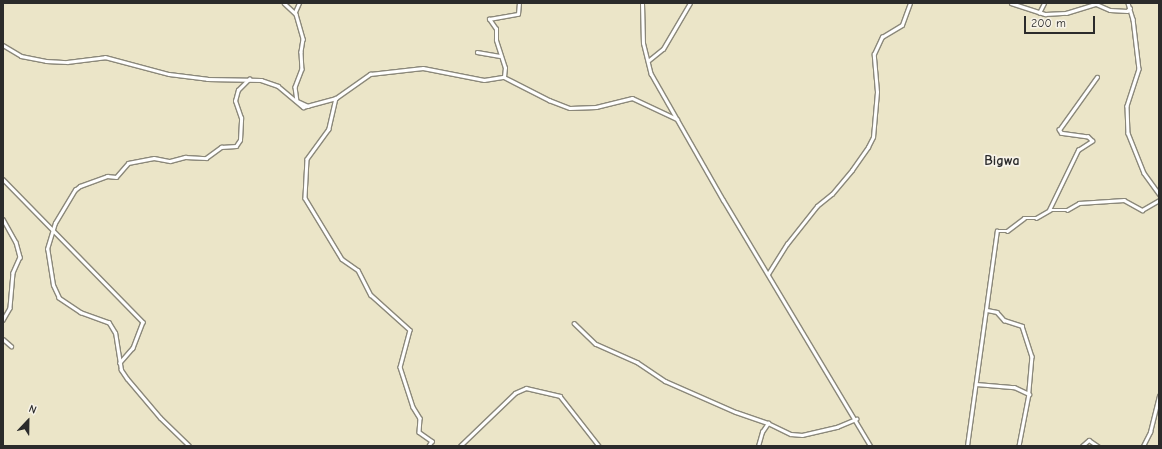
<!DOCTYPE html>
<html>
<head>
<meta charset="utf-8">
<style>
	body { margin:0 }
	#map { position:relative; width:1162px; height:449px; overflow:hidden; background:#ebe5c8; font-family:"Comic Neue",sans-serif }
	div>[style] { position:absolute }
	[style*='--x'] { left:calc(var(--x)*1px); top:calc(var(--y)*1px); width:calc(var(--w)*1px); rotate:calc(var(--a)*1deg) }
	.roads { filter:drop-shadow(1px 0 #8b887a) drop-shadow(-1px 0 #8b887a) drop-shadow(0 1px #8b887a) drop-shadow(0 -1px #8b887a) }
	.minor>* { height:2.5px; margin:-1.25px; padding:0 1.25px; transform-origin:1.25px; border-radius:1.25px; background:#fff }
	.tertiary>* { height:3px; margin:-1.5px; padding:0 1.5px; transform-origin:1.5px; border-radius:1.5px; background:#fff }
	span { translate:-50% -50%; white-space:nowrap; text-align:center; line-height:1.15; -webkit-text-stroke:3.5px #f7f3e8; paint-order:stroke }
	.quarter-label { font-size:14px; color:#2b2b2b; font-weight:700 }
	.frame { position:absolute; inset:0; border:4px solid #2b2b2b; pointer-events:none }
	.north { position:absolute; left:8px; top:401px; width:40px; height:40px; -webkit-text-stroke:3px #f7f3e8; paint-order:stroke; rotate:22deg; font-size:11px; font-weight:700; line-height:16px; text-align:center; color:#2b2b2b }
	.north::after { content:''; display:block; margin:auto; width:14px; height:18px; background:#2b2b2b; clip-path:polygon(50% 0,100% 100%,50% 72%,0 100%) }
	.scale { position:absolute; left:1024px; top:16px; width:71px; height:18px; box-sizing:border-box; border:2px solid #2b2b2b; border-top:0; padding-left:5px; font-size:12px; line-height:14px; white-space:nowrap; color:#2b2b2b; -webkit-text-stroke:3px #f7f3e8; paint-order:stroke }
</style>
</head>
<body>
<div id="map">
	<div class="roads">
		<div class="minor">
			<div style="--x:284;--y:3;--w:16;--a:43"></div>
			<div style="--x:296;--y:14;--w:26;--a:74"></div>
			<div style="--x:303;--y:39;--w:13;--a:99"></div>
			<div style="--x:301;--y:52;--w:17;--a:87"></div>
			<div style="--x:302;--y:69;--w:19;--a:111"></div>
			<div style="--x:295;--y:87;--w:14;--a:82"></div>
			<div style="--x:297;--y:101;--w:12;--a:24"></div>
			<div style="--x:1011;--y:3;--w:36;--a:18"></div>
			<div style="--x:1045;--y:14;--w:21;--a:-3"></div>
			<div style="--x:1066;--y:13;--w:31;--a:-17"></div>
			<div style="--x:1096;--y:4;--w:15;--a:23"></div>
			<div style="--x:1110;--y:10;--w:17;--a:3"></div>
			<div style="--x:1127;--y:11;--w:4;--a:-45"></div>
			<div style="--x:1128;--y:3;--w:17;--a:73"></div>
			<div style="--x:1133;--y:19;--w:50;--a:83.2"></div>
			<div style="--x:1139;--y:69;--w:39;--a:108"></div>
			<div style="--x:1127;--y:106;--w:27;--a:88"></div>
			<div style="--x:1128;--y:133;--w:43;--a:68.2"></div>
			<div style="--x:1144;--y:173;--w:26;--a:54"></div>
			<div style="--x:295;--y:12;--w:10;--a:-66"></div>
			<div style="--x:1039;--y:13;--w:11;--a:-63"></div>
			<div style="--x:3;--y:45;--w:21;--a:31"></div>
			<div style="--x:21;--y:56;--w:25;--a:11"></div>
			<div style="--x:46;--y:61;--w:21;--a:3"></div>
			<div style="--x:67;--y:62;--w:38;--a:-7"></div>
			<div style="--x:105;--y:57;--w:66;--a:14.9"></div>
			<div style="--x:169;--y:74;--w:38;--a:7"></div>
			<div style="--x:207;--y:79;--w:54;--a:1.1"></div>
			<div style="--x:261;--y:80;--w:18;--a:19"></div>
			<div style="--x:278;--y:86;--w:33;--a:40"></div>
			<div style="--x:303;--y:107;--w:34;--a:-15"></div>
			<div style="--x:336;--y:98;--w:42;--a:-35.2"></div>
			<div style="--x:370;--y:74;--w:53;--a:-6.5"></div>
			<div style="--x:423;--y:68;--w:62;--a:11.1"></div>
			<div style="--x:484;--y:80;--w:20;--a:-9"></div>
			<div style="--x:504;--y:77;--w:51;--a:27.1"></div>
			<div style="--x:549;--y:100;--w:22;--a:21"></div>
			<div style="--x:570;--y:108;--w:26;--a:-2"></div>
			<div style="--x:596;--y:107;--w:37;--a:-14"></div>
			<div style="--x:632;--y:98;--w:50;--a:25"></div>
			<div style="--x:477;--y:52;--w:23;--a:10"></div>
			<div style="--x:648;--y:61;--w:19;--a:-39"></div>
			<div style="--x:663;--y:49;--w:53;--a:-59.6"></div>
			<div style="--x:504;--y:77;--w:9;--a:-84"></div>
			<div style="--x:505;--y:68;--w:29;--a:-108"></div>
			<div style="--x:496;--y:40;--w:11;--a:-90"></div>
			<div style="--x:496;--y:29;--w:12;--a:-125"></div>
			<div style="--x:489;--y:19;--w:29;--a:-10"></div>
			<div style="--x:518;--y:14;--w:11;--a:-85"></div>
			<div style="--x:336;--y:98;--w:32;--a:103"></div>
			<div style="--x:329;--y:129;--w:37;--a:126"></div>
			<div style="--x:307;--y:159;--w:39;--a:93"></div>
			<div style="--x:305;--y:198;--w:71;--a:58.8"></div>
			<div style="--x:342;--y:259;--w:19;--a:35"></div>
			<div style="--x:358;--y:270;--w:28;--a:63"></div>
			<div style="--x:371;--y:295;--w:52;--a:41.9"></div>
			<div style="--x:410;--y:330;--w:38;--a:105"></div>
			<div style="--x:400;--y:367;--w:42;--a:72"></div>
			<div style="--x:413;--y:407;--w:13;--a:58"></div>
			<div style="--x:420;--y:418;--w:14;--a:94"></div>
			<div style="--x:419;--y:432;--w:16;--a:35"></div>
			<div style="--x:432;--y:441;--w:6;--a:121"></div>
			<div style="--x:3;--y:179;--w:200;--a:45.6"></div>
			<div style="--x:143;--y:322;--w:28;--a:111"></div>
			<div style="--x:133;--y:348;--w:20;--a:131"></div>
			<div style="--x:1049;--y:210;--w:67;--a:-64.2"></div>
			<div style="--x:1078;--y:150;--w:17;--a:-33"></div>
			<div style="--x:1092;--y:141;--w:6;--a:-135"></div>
			<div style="--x:1088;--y:137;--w:27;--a:-172"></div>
			<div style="--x:1061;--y:133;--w:4;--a:-124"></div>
			<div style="--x:1059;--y:130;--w:65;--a:-54.4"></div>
			<div style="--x:3;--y:219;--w:26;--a:61"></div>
			<div style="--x:16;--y:242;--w:16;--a:75"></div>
			<div style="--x:20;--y:257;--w:17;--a:114"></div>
			<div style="--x:13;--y:273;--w:35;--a:95"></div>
			<div style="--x:10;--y:308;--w:14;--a:120"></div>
			<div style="--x:768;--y:274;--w:36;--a:-58"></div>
			<div style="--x:787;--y:244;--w:48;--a:-51.7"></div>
			<div style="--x:817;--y:206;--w:19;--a:-39"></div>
			<div style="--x:832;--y:194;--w:31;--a:-50"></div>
			<div style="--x:852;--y:170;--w:28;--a:-55"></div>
			<div style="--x:868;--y:147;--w:11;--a:-63"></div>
			<div style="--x:873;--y:137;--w:45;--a:-84.9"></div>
			<div style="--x:877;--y:92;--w:38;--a:-95"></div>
			<div style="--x:874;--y:54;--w:19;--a:-65"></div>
			<div style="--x:882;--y:37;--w:23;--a:-31"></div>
			<div style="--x:902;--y:25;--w:23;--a:-70"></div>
			<div style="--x:987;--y:310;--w:10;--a:11"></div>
			<div style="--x:997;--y:312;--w:11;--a:49"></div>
			<div style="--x:1004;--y:320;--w:19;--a:18"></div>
			<div style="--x:1022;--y:326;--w:32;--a:72"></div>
			<div style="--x:1032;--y:356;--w:38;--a:95"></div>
			<div style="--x:1029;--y:394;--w:53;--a:100.9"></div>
			<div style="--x:574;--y:323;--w:30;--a:44"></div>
			<div style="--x:596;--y:344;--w:45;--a:23.7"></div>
			<div style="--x:637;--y:362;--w:34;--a:34"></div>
			<div style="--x:665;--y:381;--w:77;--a:23.6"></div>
			<div style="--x:736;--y:412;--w:34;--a:19"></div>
			<div style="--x:3;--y:339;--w:11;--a:41"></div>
			<div style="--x:976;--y:384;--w:38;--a:5"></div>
			<div style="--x:1014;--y:387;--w:17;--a:25"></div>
			<div style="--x:189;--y:446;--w:40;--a:-136"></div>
			<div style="--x:160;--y:418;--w:51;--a:-130.2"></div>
			<div style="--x:127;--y:379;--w:11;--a:-124"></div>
			<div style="--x:121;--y:370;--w:37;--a:-99"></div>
			<div style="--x:115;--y:333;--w:12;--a:-121"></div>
			<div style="--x:109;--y:323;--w:30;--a:-160"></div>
			<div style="--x:81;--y:313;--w:27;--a:-146"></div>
			<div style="--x:59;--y:298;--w:14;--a:-115"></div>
			<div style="--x:53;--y:285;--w:36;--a:-99"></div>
			<div style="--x:47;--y:249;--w:27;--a:-73"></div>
			<div style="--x:55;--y:223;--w:39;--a:-59"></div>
			<div style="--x:75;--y:190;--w:6;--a:-39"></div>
			<div style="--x:80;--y:186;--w:29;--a:-20"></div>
			<div style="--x:107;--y:176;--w:9;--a:6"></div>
			<div style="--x:116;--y:177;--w:18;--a:-49"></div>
			<div style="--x:128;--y:163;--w:26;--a:-11"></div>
			<div style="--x:154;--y:158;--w:16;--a:11"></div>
			<div style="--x:170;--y:161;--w:16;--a:-15"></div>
			<div style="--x:185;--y:157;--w:21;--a:3"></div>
			<div style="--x:206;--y:158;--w:19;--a:-36"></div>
			<div style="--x:221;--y:147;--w:15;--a:-4"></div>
			<div style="--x:236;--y:146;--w:7;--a:-56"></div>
			<div style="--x:240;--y:140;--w:22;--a:-87"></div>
			<div style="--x:241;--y:118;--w:18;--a:-109"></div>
			<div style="--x:235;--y:101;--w:11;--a:-75"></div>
			<div style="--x:238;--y:90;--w:16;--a:-45"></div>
			<div style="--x:460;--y:446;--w:76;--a:-43.9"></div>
			<div style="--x:515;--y:393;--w:12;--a:-24"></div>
			<div style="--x:526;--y:388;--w:35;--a:13"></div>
			<div style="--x:560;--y:396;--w:63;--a:52"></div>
			<div style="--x:758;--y:446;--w:15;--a:-74"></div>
			<div style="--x:762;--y:432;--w:11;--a:-56"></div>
			<div style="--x:768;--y:423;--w:25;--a:26"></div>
			<div style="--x:791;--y:434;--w:11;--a:5"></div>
			<div style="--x:802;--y:435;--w:36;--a:-13"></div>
			<div style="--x:837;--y:427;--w:21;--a:-23"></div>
			<div style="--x:967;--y:446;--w:217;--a:-82.1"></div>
			<div style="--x:997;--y:231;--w:10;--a:0"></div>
			<div style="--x:1007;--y:231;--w:21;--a:-37"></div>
			<div style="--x:1024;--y:218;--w:12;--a:0"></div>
			<div style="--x:1036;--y:218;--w:16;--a:-30"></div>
			<div style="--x:1050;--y:210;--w:17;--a:0"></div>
			<div style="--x:1067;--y:210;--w:14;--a:-30"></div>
			<div style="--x:1079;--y:203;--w:45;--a:-3.8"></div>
			<div style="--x:1124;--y:200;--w:21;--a:29"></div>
			<div style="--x:1142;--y:210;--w:20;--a:-30"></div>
			<div style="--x:1082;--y:446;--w:9;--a:-41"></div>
			<div style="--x:1089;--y:440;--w:11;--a:34"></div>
			<div style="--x:1143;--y:446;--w:16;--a:-63"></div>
			<div style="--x:1150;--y:432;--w:37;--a:-76"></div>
		</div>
		<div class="tertiary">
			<div style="--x:642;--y:3;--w:40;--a:88.6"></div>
			<div style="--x:643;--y:43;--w:32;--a:76"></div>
			<div style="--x:651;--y:74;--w:145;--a:60.3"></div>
			<div style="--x:723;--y:200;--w:287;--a:59.1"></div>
		</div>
	</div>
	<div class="quarter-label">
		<span style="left:1002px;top:161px">Bigwa</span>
	</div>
	<div class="frame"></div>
	<div class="north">N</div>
	<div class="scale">200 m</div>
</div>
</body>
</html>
